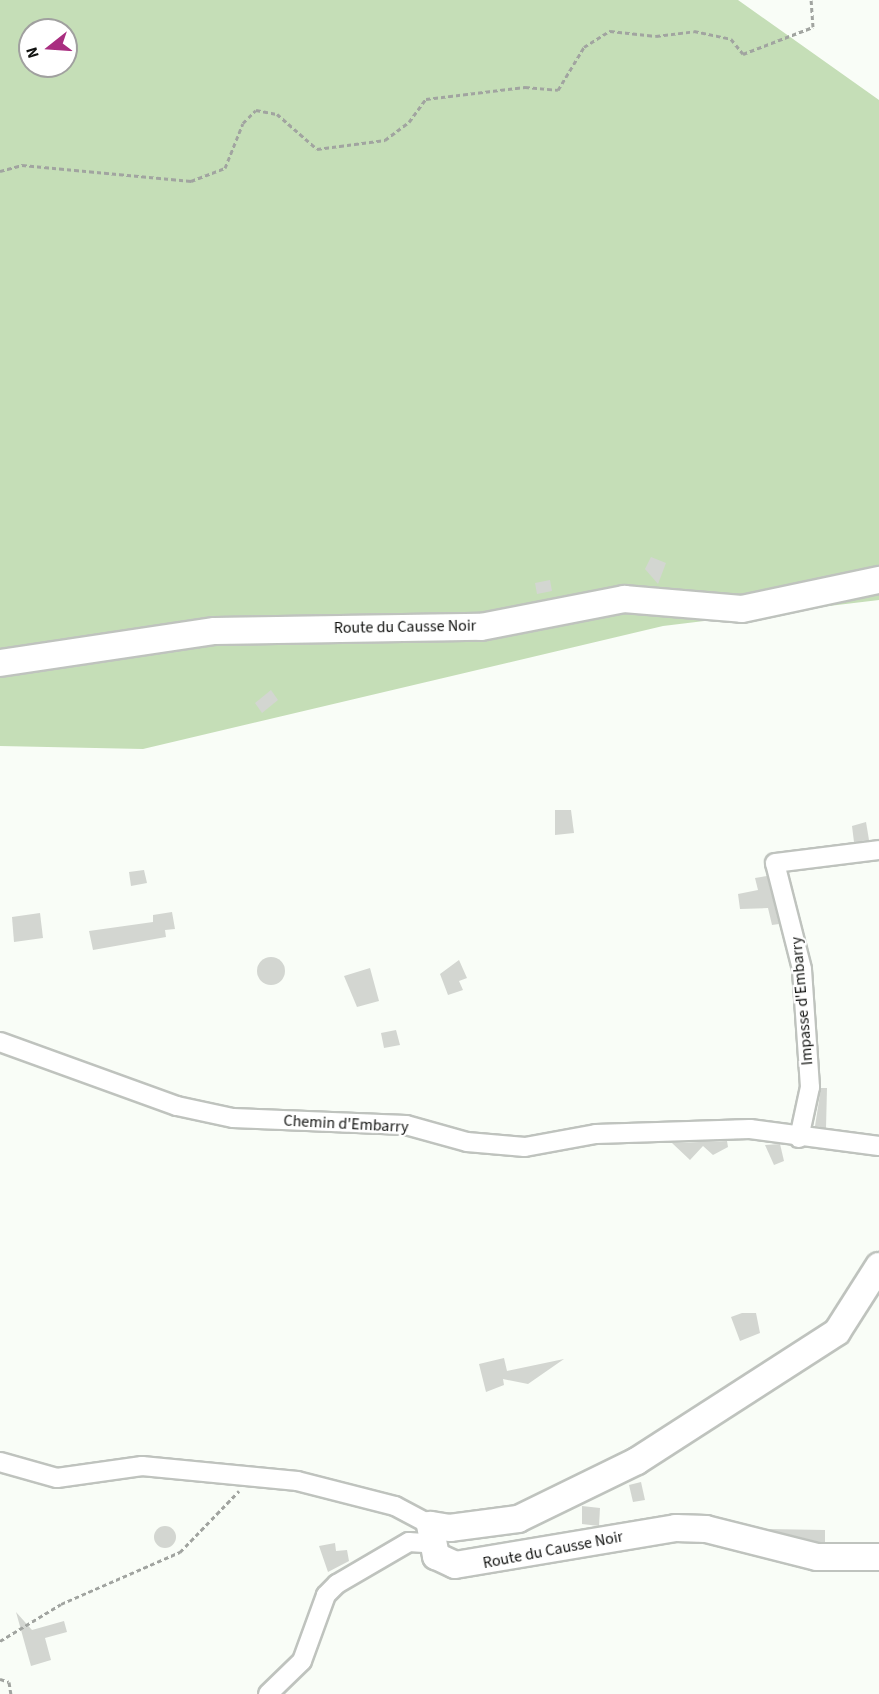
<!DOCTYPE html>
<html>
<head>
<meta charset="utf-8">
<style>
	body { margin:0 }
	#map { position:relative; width:879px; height:1694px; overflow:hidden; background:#f9fdf7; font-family:"Source Sans 3",sans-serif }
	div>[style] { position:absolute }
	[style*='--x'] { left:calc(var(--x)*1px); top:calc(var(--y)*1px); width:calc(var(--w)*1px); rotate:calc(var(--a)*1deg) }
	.green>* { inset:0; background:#c5deb7 }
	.building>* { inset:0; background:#d3d6d1 }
	.round { border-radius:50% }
	.path>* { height:3px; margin-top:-1.5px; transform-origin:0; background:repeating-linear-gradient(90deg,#a1a4a0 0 4.5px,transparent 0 7.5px) }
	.roads { filter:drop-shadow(2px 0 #bfc3be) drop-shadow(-2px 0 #bfc3be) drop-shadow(0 2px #bfc3be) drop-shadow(0 -2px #bfc3be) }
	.street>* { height:18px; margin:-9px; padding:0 9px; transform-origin:9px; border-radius:9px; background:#fff }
	.secondary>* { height:26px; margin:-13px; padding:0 13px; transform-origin:13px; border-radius:13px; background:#fff }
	span { translate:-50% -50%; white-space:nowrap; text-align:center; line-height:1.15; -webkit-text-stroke:4.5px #fff; paint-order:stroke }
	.street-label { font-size:16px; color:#111210 }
	.north { position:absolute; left:18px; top:18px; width:60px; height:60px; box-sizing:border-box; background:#fff; border:2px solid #a0a09f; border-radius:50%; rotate:253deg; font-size:16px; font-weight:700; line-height:24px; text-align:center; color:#111210 }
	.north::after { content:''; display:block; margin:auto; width:21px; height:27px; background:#a92e80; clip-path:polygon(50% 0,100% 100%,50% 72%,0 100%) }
</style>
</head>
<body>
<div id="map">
	<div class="green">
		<div style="clip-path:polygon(evenodd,0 0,738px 0,879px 100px,879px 600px,663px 626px,143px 749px,0 746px,0 0,30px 30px,66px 30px,66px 66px,30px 66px,30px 30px)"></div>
	</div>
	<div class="building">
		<div style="clip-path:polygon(651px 557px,666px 563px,658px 584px,645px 569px)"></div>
		<div style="clip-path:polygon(550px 580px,552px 591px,537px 594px,535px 583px)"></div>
		<div style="clip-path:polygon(271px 690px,278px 700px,262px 713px,255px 703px)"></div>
		<div style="clip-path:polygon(555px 810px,571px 810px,574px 833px,555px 835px)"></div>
		<div style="clip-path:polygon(866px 822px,869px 840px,854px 842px,852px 826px)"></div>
		<div style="clip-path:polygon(144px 870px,147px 883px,131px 886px,129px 872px)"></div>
		<div style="clip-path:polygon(767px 876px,779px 924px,772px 925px,768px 908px,740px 909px,738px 894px,758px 890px,755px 878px)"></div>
		<div style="clip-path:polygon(172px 912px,175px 929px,165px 930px,166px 937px,93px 950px,89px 931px,153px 922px,153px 915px)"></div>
		<div style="clip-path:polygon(40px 913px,43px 938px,14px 942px,12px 917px)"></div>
		<div class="round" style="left:257px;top:957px;width:28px;height:28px"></div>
		<div style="clip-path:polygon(459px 960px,467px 978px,459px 981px,463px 990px,448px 995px,440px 974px)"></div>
		<div style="clip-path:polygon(370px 968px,379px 1001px,357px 1007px,344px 976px)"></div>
		<div style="clip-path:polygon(396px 1030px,400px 1045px,384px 1048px,381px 1033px)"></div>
		<div style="clip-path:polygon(821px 1088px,827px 1088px,826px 1128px,815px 1126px)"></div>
		<div style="clip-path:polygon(727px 1141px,728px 1147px,713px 1155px,703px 1146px,690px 1160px,672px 1143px)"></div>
		<div style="clip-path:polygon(780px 1144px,784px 1161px,774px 1165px,765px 1145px)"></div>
		<div style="clip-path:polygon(742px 1313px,756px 1313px,760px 1333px,740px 1341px,731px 1317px)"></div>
		<div style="clip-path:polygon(504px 1358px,507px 1371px,564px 1359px,528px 1384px,503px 1379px,504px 1385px,486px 1392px,479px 1364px)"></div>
		<div style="clip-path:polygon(641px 1482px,645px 1500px,633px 1502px,629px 1485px)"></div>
		<div style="clip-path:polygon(582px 1506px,600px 1508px,599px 1526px,582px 1524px)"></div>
		<div class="round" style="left:154px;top:1526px;width:22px;height:22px"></div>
		<div style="clip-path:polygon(767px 1529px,825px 1530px,825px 1542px,819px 1542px)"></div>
		<div style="clip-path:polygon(335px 1543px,336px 1551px,347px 1550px,349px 1561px,328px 1572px,319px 1546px)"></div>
		<div style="clip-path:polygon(16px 1612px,32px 1630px,64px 1621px,67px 1632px,45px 1638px,51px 1660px,31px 1666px)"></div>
	</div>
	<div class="path">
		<div style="--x:0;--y:171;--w:23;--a:-15"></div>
		<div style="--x:22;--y:165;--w:170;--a:5.4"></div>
		<div style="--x:191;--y:181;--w:36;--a:-21"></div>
		<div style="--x:225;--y:168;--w:48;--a:-68.2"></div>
		<div style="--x:243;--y:123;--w:18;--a:-45"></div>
		<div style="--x:256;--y:110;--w:21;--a:11"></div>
		<div style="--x:277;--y:114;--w:53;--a:41.2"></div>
		<div style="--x:317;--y:149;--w:69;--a:-7.5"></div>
		<div style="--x:385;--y:140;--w:30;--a:-37"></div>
		<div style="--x:409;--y:122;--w:29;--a:-54"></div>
		<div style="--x:426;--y:99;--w:100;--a:-6.9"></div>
		<div style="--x:525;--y:87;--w:33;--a:5"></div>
		<div style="--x:558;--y:90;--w:50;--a:-58.8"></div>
		<div style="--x:584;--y:47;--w:31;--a:-32"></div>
		<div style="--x:610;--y:31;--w:46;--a:6.2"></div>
		<div style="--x:656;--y:36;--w:38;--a:-7"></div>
		<div style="--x:694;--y:31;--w:38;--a:12"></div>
		<div style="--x:731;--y:39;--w:19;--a:51"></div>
		<div style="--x:743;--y:54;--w:75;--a:-21.1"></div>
		<div style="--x:813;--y:27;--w:27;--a:-94"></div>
		<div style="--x:0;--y:1641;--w:71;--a:-31.2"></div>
		<div style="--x:61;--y:1604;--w:130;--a:-23.6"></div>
		<div style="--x:180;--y:1552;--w:85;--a:-46"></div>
		<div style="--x:0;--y:1679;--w:9;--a:18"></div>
		<div style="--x:9;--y:1682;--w:12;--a:81"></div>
	</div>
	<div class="roads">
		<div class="street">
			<div style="--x:0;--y:1042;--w:188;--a:19.9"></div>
			<div style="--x:177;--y:1106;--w:57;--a:12.1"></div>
			<div style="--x:233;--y:1118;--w:173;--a:2.3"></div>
			<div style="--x:406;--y:1125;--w:63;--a:15.6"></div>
			<div style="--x:467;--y:1142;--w:58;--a:4.9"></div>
			<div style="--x:525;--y:1147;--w:72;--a:-10.4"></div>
			<div style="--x:596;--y:1134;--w:154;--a:-1.9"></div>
			<div style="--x:750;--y:1129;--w:130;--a:7.5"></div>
			<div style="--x:799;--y:1138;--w:52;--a:-77.8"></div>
			<div style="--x:810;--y:1087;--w:118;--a:-93.9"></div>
			<div style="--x:802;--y:969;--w:109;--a:-104.3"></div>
			<div style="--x:775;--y:863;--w:105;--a:-7.1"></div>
			<div style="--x:0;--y:1462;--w:59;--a:15.7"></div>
			<div style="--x:57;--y:1478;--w:86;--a:-8"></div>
			<div style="--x:142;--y:1466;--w:156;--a:5.5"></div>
			<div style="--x:297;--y:1481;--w:101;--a:14.3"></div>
			<div style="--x:395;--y:1506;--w:40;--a:28"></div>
			<div style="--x:268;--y:1694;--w:47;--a:-44.1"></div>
			<div style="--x:302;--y:1661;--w:70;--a:-70"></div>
			<div style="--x:326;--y:1595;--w:16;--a:-45"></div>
			<div style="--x:337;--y:1584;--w:83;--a:-30.3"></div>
			<div style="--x:409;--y:1542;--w:26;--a:4"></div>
		</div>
		<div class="secondary">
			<div style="--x:0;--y:663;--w:217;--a:-8.5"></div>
			<div style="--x:215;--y:631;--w:266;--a:-0.9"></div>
			<div style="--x:481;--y:627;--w:146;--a:-11.1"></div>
			<div style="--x:624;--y:599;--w:118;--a:4.8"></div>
			<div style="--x:742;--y:609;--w:140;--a:-12"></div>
			<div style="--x:879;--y:1266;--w:78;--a:122.5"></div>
			<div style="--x:837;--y:1332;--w:238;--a:147.2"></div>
			<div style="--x:637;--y:1461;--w:132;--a:154"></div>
			<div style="--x:518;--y:1519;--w:69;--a:172.5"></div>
			<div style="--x:450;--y:1528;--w:20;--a:-171"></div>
			<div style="--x:430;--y:1525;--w:32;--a:79"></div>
			<div style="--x:436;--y:1556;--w:21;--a:25"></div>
			<div style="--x:455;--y:1565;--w:224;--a:-9.5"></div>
			<div style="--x:676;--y:1528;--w:30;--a:2"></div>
			<div style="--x:706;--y:1529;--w:114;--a:14.2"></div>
			<div style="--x:817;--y:1557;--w:62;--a:0"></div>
		</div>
	</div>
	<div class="street-label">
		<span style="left:405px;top:627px;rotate:-1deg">Route du Causse Noir</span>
		<span style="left:802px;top:1001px;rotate:-95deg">Impasse d'Embarry</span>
		<span style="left:346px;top:1124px;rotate:3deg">Chemin d'Embarry</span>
		<span style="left:553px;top:1550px;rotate:-11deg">Route du Causse Noir</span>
	</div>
	<div class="north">N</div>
</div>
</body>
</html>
